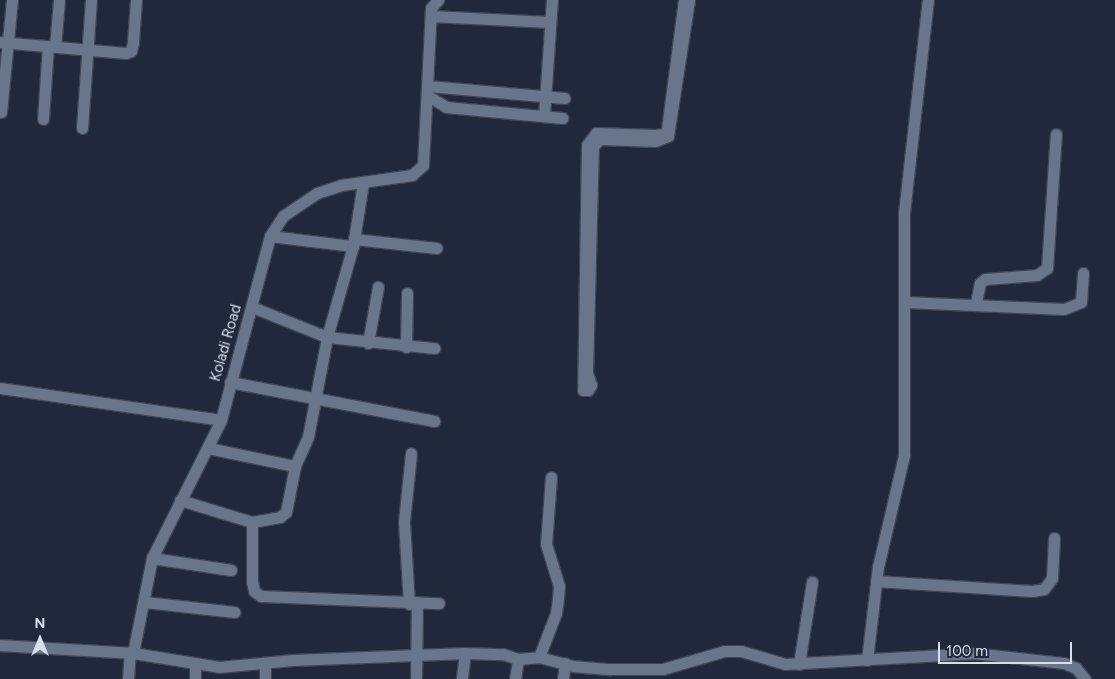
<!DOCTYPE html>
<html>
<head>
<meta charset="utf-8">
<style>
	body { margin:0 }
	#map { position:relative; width:1115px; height:679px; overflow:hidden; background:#20293c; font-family:Figtree,sans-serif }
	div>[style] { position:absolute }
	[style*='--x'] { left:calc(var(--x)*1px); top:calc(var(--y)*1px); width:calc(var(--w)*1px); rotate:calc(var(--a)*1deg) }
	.roads { filter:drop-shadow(1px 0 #3f4756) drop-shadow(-1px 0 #3f4756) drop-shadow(0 1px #3f4756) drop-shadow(0 -1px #3f4756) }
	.minor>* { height:11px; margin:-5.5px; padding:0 5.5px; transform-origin:5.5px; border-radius:5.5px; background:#69758b }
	span { translate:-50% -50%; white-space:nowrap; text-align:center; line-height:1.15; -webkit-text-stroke:4px #20293c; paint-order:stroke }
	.street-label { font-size:15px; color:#d8dfeb }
	.north { position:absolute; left:15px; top:614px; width:50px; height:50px; -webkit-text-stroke:4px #20293c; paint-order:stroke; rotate:0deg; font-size:14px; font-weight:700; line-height:20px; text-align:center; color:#d8dfeb }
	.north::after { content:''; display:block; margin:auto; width:18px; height:22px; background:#d8dfeb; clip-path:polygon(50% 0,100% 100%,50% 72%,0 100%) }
	.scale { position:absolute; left:938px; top:642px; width:134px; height:22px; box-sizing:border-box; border:2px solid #d8dfeb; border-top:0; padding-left:6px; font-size:15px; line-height:18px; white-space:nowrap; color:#d8dfeb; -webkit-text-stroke:4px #20293c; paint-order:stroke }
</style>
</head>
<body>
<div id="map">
	<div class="roads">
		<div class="minor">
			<div style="--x:684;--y:0;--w:131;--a:97.5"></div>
			<div style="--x:667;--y:130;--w:5;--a:127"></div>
			<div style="--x:664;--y:134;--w:9;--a:174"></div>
			<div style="--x:655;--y:135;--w:59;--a:-178.1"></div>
			<div style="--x:596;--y:133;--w:15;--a:127"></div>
			<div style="--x:587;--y:145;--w:245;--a:90.9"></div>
			<div style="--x:583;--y:390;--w:5;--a:0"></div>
			<div style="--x:588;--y:390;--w:6;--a:-59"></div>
			<div style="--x:591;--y:385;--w:13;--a:-108"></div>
			<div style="--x:587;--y:373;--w:227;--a:-88.5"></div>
			<div style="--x:593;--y:146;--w:10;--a:-45"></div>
			<div style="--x:600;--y:139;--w:55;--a:2.1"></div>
			<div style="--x:655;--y:141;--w:14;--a:-21"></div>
			<div style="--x:668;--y:136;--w:138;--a:-81.2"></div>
			<div style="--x:431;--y:16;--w:119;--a:2.9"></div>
			<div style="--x:0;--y:42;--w:126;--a:5"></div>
			<div style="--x:126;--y:53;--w:5;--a:-22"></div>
			<div style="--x:131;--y:51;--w:9;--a:-77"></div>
			<div style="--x:133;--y:42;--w:42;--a:-85.9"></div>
			<div style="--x:55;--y:47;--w:47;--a:-85.1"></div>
			<div style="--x:428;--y:86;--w:137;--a:5"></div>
			<div style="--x:428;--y:96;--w:21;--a:31"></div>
			<div style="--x:446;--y:107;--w:117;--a:5.4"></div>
			<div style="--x:1;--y:112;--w:113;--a:-84.4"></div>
			<div style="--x:544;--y:116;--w:116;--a:-86.1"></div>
			<div style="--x:43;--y:119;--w:73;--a:-86.1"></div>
			<div style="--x:82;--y:128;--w:128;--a:-86"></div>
			<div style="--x:270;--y:236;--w:84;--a:6.9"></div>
			<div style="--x:354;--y:239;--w:83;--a:6.2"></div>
			<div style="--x:905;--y:302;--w:159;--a:2.5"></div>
			<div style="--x:1064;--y:309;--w:18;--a:-22"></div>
			<div style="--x:1081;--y:302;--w:29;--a:-86"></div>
			<div style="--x:976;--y:303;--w:20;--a:-79"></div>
			<div style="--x:980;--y:283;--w:6;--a:-39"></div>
			<div style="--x:985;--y:279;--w:52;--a:-4.4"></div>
			<div style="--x:1037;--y:275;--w:12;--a:-35"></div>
			<div style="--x:1047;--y:268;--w:134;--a:-86.2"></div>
			<div style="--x:252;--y:307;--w:81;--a:21.8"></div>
			<div style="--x:327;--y:337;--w:108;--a:5.9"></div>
			<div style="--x:368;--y:343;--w:57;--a:-79.9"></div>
			<div style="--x:406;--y:347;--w:54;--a:-88.9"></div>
			<div style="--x:230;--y:382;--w:208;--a:10.8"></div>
			<div style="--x:0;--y:388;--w:223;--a:8.2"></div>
			<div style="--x:208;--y:448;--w:89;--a:11.7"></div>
			<div style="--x:180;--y:500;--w:75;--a:17"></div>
			<div style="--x:252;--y:522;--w:28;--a:-10"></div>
			<div style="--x:280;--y:517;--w:8;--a:-40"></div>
			<div style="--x:286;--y:512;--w:47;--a:-78.9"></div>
			<div style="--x:295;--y:466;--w:32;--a:-66"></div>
			<div style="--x:308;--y:437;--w:102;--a:-79.2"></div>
			<div style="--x:327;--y:337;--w:95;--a:-74.1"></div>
			<div style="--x:353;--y:246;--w:64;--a:-81"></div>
			<div style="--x:252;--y:522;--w:59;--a:90"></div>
			<div style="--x:252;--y:581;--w:10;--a:79"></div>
			<div style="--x:254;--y:591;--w:9;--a:36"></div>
			<div style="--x:261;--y:596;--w:178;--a:2.3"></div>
			<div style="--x:152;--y:558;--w:80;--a:8.6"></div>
			<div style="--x:876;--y:581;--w:156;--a:3.7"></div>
			<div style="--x:1032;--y:591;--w:12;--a:-9"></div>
			<div style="--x:1044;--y:589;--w:14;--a:-54"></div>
			<div style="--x:1052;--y:578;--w:40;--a:-87.1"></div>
			<div style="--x:145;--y:602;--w:90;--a:6.4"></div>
			<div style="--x:409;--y:604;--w:82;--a:-93.5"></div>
			<div style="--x:404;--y:522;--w:69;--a:-84.2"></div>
			<div style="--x:0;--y:645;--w:133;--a:3.4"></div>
			<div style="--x:133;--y:653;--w:97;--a:-78.7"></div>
			<div style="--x:152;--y:558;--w:154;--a:-63.4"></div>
			<div style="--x:221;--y:420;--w:190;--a:-75.1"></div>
			<div style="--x:270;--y:236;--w:24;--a:-57"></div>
			<div style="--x:283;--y:216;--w:41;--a:-34.1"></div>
			<div style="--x:317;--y:193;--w:25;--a:-18"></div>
			<div style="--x:341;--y:185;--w:72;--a:-8"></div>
			<div style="--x:412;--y:175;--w:15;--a:-42"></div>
			<div style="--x:423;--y:165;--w:157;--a:-87.1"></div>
			<div style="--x:431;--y:8;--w:11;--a:-49"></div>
			<div style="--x:133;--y:653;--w:87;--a:9.2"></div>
			<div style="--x:219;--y:667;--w:74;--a:-5.4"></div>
			<div style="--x:293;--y:660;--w:172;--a:-2.3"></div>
			<div style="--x:465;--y:653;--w:26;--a:97"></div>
			<div style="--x:465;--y:653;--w:38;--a:2"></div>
			<div style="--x:503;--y:654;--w:16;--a:18"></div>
			<div style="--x:518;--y:659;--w:21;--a:-5"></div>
			<div style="--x:539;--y:657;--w:34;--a:15"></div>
			<div style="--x:572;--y:666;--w:38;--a:5"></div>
			<div style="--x:610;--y:669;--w:53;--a:0"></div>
			<div style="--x:663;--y:669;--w:64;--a:-16.4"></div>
			<div style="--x:724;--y:651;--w:17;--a:0"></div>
			<div style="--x:741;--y:651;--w:46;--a:16.5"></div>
			<div style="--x:785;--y:664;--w:188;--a:-3.3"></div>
			<div style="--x:973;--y:653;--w:92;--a:6.3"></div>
			<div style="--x:1064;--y:663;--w:13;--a:23"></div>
			<div style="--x:1076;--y:668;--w:14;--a:51"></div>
			<div style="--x:539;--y:657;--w:47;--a:-68.9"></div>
			<div style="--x:556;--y:613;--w:15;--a:-82"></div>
			<div style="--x:558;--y:598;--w:12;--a:-85"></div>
			<div style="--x:559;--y:586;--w:44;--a:-107.2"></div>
			<div style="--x:546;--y:544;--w:67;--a:-85.7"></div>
			<div style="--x:867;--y:660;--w:94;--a:-83.3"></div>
			<div style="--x:878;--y:567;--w:115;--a:-76.9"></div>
			<div style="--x:904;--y:455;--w:242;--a:-90"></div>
			<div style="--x:904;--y:213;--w:214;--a:-83.6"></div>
			<div style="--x:265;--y:663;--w:16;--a:90"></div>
			<div style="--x:799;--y:664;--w:83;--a:-81"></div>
			<div style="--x:128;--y:679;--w:26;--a:-86"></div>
			<div style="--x:195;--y:679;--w:16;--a:-90"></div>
			<div style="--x:416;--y:679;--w:77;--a:-89.3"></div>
			<div style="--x:515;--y:679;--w:20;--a:-81"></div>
			<div style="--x:563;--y:679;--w:16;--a:-83"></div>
		</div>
	</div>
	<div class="street-label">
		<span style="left:226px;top:343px;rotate:-74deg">Koladi Road</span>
	</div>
	<div class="north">N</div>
	<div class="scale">100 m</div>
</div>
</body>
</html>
